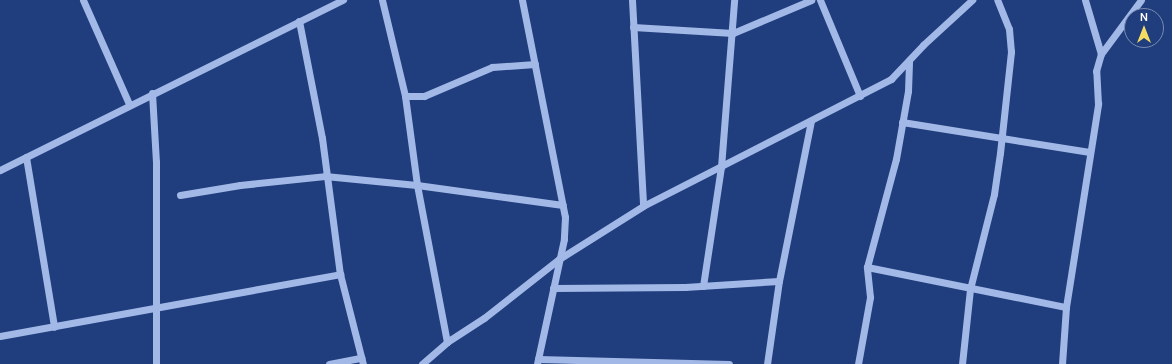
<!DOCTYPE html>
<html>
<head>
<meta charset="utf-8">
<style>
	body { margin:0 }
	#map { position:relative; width:1172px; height:364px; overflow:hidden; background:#203d7d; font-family:Manrope,sans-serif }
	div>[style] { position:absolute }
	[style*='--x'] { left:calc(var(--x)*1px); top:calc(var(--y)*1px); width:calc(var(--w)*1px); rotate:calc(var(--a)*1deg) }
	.minor>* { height:7px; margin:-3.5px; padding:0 3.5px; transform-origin:3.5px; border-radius:3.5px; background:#a2b9e7 }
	span { translate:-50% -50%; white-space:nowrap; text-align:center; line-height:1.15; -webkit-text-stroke:4px #203d7d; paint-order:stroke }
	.north { position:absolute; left:1124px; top:8px; width:40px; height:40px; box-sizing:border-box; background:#203d7d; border:1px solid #798bb1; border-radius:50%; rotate:0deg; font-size:11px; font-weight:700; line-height:16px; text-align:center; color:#fff }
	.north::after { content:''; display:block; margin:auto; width:14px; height:18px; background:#f4dc63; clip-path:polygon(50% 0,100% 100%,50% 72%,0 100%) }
</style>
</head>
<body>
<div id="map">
	<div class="minor">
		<div style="--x:83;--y:0;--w:114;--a:66.1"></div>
		<div style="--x:382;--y:0;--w:99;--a:76.5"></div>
		<div style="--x:405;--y:96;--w:90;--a:82.3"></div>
		<div style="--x:417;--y:185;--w:160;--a:79.2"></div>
		<div style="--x:522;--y:0;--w:221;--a:78.8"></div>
		<div style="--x:565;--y:217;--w:22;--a:93"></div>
		<div style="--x:564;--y:239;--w:128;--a:102.2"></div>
		<div style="--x:632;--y:0;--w:206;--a:86.9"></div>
		<div style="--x:820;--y:0;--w:104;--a:67.4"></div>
		<div style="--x:1085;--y:0;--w:56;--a:73.5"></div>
		<div style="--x:299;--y:21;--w:119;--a:78.9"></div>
		<div style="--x:322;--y:138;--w:137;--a:82.5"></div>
		<div style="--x:340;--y:274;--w:93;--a:75.7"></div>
		<div style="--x:633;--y:27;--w:100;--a:3.4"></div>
		<div style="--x:733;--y:33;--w:85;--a:-22.9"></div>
		<div style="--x:152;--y:93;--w:69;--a:86.7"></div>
		<div style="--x:156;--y:162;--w:202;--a:90"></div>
		<div style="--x:405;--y:96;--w:19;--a:0"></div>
		<div style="--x:424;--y:96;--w:74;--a:-23.1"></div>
		<div style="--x:492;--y:67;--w:43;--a:-4"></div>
		<div style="--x:902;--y:122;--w:190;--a:9.1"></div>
		<div style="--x:26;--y:157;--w:172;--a:80.6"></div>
		<div style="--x:0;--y:170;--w:383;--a:-26.4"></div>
		<div style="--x:180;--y:195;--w:61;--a:-9.5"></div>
		<div style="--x:240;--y:185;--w:85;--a:-6"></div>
		<div style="--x:325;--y:176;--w:92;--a:5.6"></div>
		<div style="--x:417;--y:185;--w:147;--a:7.8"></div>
		<div style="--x:867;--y:267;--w:203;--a:11.4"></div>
		<div style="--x:1066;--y:307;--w:206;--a:-81"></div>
		<div style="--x:1098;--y:104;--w:33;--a:-93"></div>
		<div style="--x:1096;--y:71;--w:18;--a:-74"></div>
		<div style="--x:1101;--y:54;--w:67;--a:-53.5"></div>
		<div style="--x:703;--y:286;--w:120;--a:-81.4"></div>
		<div style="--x:721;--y:167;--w:168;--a:-85.5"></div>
		<div style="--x:553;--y:288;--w:132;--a:-0.4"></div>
		<div style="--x:685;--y:287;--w:94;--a:-3.7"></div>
		<div style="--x:779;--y:281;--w:163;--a:-78.7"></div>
		<div style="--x:0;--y:336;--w:346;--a:-10.3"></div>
		<div style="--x:538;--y:359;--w:191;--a:1.5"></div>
		<div style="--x:329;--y:364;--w:33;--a:-11"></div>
		<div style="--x:422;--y:364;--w:33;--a:-41"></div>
		<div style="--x:447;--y:342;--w:44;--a:-33"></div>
		<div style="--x:484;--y:318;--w:95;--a:-38.2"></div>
		<div style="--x:559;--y:259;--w:99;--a:-32.2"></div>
		<div style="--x:643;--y:206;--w:279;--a:-27.1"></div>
		<div style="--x:891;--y:79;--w:47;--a:-46.7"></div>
		<div style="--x:923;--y:45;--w:67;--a:-42.6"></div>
		<div style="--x:767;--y:364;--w:84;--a:-81.8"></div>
		<div style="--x:858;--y:364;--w:68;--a:-79.8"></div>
		<div style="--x:870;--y:297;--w:30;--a:-96"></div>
		<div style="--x:867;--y:267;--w:112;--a:-75"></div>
		<div style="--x:896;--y:159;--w:69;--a:-80"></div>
		<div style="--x:908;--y:91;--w:30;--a:-88"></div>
		<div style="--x:962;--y:364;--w:75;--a:-83.9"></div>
		<div style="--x:970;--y:289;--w:98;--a:-75.8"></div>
		<div style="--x:994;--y:194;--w:41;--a:-81.7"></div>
		<div style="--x:1000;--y:153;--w:102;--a:-83.8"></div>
		<div style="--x:1011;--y:52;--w:23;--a:-95"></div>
		<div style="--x:1009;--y:29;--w:31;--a:-112"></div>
		<div style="--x:1062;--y:364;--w:57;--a:-86"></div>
	</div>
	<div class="north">N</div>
</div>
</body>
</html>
